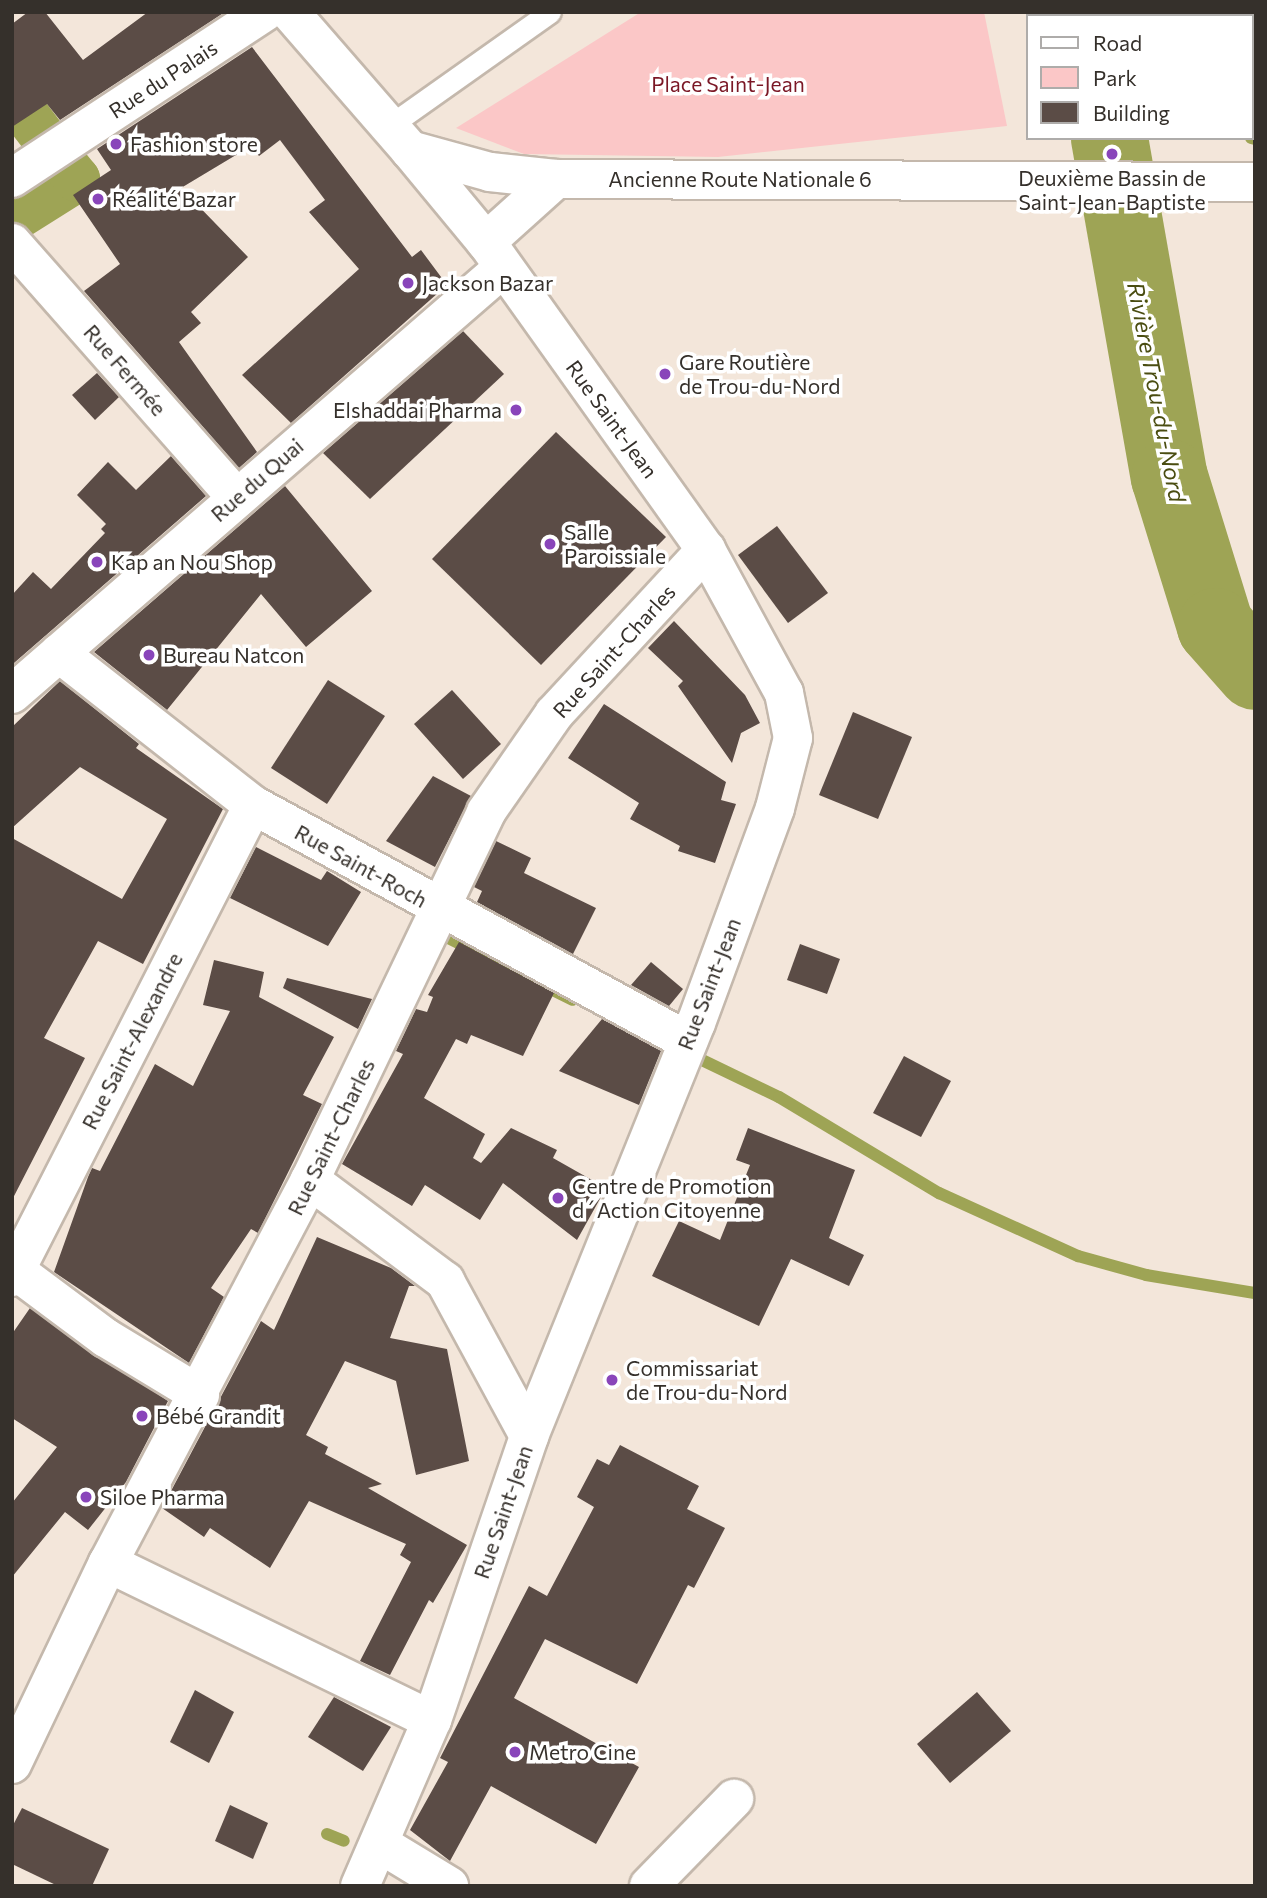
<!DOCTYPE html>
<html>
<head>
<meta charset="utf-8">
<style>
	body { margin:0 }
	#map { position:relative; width:1267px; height:1898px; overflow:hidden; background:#f3e6da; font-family:Commissioner,sans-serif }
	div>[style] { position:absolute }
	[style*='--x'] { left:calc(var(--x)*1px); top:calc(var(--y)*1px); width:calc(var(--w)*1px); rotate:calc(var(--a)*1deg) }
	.green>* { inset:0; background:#fbc7c7 }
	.stream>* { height:12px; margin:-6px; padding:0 6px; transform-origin:6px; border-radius:6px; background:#9ea455 }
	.canal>* { height:46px; margin:-23px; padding:0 23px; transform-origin:23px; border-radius:23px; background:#9ea455 }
	.river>* { height:77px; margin:-38.5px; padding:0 38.5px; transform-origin:38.5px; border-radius:38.5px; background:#9ea455 }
	.building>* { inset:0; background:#5b4c46 }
	.roads { filter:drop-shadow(2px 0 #c4b8ac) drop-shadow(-2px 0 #c4b8ac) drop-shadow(0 2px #c4b8ac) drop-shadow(0 -2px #c4b8ac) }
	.service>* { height:21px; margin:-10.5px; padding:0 10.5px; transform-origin:10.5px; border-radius:10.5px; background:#fff }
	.minor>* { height:38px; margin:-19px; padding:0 19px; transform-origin:19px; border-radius:19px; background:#fff }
	.tertiary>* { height:38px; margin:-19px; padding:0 19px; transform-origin:19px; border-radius:19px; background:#fff }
	.secondary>* { height:38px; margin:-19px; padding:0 19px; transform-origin:19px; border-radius:19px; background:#fff }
	.dots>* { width:19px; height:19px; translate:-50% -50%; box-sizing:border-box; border:4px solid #fff; border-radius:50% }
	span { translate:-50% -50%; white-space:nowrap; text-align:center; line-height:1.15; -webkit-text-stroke:7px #fff; paint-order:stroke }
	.street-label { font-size:21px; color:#35302b }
	.park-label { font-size:21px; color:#7b1826 }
	.poi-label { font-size:21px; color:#35302b }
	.left { translate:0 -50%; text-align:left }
	.right { translate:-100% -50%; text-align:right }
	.water-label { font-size:23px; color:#4a4d11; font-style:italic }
	.frame { position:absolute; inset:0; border:14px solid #35302b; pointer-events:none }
	.legend { position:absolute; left:1026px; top:14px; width:228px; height:126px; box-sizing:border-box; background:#fff; border:2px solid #aeacaa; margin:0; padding:9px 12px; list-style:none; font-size:21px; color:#35302b }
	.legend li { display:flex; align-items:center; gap:14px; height:35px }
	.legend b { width:35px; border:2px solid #aeacaa }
</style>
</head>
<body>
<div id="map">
	<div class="green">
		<div style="clip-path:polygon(641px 12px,984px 12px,1007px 126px,718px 157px,524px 154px,456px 128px)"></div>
	</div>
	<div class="stream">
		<div style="--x:1251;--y:138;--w:4;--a:14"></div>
		<div style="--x:432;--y:930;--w:157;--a:26.4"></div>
		<div style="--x:702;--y:1060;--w:85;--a:25.7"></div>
		<div style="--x:779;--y:1097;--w:187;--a:31"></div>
		<div style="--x:939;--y:1193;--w:153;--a:24.4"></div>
		<div style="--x:1078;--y:1256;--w:71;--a:15.6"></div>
		<div style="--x:1146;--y:1275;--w:110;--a:9.4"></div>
		<div style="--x:327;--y:1834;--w:18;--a:22"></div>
	</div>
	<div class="canal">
		<div style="--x:12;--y:96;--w:48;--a:52.7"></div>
		<div style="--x:12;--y:220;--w:77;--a:-32.2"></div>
		<div style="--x:77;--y:179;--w:13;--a:-129"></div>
	</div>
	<div class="river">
		<div style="--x:1104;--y:12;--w:4;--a:90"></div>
		<div style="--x:1109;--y:138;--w:344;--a:80"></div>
		<div style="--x:1169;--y:477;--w:156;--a:72.8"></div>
		<div style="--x:1215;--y:626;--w:60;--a:48.4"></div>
	</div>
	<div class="building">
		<div style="clip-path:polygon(28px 12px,45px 12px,83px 60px,148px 12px,225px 12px,60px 120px,47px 104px,12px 127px,12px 24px)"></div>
		<div style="clip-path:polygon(252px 47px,412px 257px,421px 250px,447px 285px,291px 423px,242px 375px,359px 269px,309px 212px,325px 200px,280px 140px,259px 156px,251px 146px,181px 188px,248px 257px,191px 312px,201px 323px,179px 342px,257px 452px,239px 468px,84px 291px,120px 264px,73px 195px,111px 170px,97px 149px)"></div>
		<div style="clip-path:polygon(463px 331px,504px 374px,370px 499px,323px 453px)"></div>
		<div style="clip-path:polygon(97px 373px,119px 397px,95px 420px,72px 395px)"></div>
		<div style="clip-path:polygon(556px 432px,666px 537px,541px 665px,432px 559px)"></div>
		<div style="clip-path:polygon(171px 456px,206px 496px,14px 663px,12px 595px,33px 572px,51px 589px,105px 533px,101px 529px,106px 524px,77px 495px,108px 462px,136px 490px)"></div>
		<div style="clip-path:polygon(285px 486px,372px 591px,306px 647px,261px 594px,167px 710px,94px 652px)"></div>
		<div style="clip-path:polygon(777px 526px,828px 593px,788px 623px,738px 555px)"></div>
		<div style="clip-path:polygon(674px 621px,745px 695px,760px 723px,741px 733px,732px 763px,678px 686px,683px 681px,648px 648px)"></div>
		<div style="clip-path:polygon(328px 680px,385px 716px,327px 804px,271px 768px)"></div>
		<div style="clip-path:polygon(60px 681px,139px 744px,136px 748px,223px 809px,143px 964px,98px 941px,44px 1038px,85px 1058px,12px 1200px,12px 838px,122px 899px,167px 819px,80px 767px,12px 828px,12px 727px)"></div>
		<div style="clip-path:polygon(452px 690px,501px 744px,463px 779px,414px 724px)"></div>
		<div style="clip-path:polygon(604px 704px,726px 782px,721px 800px,736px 804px,715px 863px,678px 851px,680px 846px,630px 819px,639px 803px,568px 758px)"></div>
		<div style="clip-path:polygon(853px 712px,912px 737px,878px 819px,819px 795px)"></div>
		<div style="clip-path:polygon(433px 776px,471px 796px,435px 867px,386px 841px)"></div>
		<div style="clip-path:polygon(496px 841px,531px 858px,524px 873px,596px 908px,573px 954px,477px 902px,482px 891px,474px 887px)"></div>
		<div style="clip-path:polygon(256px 847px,321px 880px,327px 871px,361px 892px,328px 946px,230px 898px)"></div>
		<div style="clip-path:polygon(459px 942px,554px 993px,523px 1056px,471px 1035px,467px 1044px,456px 1039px,424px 1098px,485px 1134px,473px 1158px,481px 1163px,511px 1128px,557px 1150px,553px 1158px,606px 1188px,577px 1240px,503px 1183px,480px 1220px,425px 1185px,412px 1206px,342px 1164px,403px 1054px,396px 1051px,416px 1009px,427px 1012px,433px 997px,428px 995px)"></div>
		<div style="clip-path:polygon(800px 944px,840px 959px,827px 994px,787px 980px)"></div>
		<div style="clip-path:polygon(214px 960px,264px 972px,259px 997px,334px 1037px,303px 1095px,322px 1104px,258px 1233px,251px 1229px,211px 1288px,224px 1297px,189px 1363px,54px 1272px,88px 1177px,92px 1168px,100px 1171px,155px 1064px,193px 1086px,230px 1011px,203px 1005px)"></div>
		<div style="clip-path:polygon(651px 962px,683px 989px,669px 1006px,631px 985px)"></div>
		<div style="clip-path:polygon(287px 978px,372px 999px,358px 1029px,283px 988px)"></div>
		<div style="clip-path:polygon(602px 1019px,661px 1051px,639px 1105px,559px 1071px)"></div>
		<div style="clip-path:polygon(904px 1056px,951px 1081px,921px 1137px,873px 1113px)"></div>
		<div style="clip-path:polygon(748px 1128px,855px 1170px,829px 1238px,864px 1255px,849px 1286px,791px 1259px,759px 1326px,652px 1276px,679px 1221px,720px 1240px,750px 1165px,736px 1160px)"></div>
		<div style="clip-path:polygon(317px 1237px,391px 1268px,415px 1286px,409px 1286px,390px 1338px,447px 1349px,469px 1461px,416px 1475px,396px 1381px,345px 1361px,306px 1435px,328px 1447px,325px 1454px,382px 1484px,368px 1488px,467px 1545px,433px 1603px,429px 1600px,390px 1675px,360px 1661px,411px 1562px,400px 1555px,406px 1544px,309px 1501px,270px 1568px,210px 1528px,204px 1537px,162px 1508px,261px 1321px,274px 1330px)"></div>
		<div style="clip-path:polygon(30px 1308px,168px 1401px,126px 1482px,88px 1530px,65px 1512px,12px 1577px,12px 1503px,57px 1447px,12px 1418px,12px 1334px)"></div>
		<div style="clip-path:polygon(620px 1445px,699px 1486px,687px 1509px,725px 1528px,694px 1588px,688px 1585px,637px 1684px,545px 1639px,514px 1698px,639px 1767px,596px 1844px,491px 1786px,450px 1861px,410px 1830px,448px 1762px,440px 1758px,529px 1586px,547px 1596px,594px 1507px,577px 1497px,597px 1459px,609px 1465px)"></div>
		<div style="clip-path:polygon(195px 1690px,234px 1712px,209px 1763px,170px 1742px)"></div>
		<div style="clip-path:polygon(977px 1692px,1011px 1731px,950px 1783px,917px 1744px)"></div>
		<div style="clip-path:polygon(334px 1697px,391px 1727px,363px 1771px,308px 1737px)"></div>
		<div style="clip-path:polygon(230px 1805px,268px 1823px,253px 1859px,215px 1841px)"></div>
		<div style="clip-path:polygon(22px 1808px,109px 1849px,92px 1886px,58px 1886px,12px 1864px,12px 1827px)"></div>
	</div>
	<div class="roads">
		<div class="service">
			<div style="--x:389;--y:126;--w:197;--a:-35.3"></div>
		</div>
		<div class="minor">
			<div style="--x:12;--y:178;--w:303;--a:-33.3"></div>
			<div style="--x:12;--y:243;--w:340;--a:48.6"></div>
			<div style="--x:59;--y:653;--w:246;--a:38.1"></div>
			<div style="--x:253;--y:805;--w:495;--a:28.5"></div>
			<div style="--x:12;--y:694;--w:650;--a:-40.95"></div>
			<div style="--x:310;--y:1180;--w:169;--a:36.8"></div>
			<div style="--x:445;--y:1281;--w:176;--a:61.5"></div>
			<div style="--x:12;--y:1268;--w:117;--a:36.7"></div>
			<div style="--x:106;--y:1338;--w:110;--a:31.2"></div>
			<div style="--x:12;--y:1277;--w:530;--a:-62.95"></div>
			<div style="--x:108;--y:1563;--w:360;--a:25.9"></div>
			<div style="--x:12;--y:1764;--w:223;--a:-64.5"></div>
			<div style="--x:108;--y:1563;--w:433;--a:-62.2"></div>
			<div style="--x:310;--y:1180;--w:408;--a:-64.4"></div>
			<div style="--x:486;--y:812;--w:119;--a:-55.2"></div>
			<div style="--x:554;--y:714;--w:224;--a:-47.2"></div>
			<div style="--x:380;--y:1844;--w:81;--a:31.3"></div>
			<div style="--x:649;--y:1886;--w:122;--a:-45.7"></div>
		</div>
		<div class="tertiary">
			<div style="--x:486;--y:242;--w:94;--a:-42"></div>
			<div style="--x:360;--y:1886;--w:181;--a:-66.6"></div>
			<div style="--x:432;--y:1720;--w:300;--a:-71.1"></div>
			<div style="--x:529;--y:1436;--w:445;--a:-68"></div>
			<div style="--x:696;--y:1023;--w:229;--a:-69.8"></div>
			<div style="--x:775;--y:808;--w:72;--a:-75.6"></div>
			<div style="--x:793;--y:738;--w:46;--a:-101.3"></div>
			<div style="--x:784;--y:693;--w:163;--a:-118.6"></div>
			<div style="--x:706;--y:550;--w:379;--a:-125.5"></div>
			<div style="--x:486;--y:242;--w:119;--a:-129.6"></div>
		</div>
		<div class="secondary">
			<div style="--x:290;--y:12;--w:183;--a:49"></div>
			<div style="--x:410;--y:150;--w:83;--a:15.4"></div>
			<div style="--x:490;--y:172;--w:66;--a:6.1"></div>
			<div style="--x:556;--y:179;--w:699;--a:0.25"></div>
		</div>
	</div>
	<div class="dots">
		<div style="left:116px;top:144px;background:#8945ba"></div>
		<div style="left:1112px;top:154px;background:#8945ba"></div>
		<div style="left:98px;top:199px;background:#8945ba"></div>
		<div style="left:408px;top:283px;background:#8945ba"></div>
		<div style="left:665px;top:374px;background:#8945ba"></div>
		<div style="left:516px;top:410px;background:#8945ba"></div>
		<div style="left:550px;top:544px;background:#8945ba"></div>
		<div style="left:97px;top:562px;background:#8945ba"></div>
		<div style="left:149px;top:655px;background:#8945ba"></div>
		<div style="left:558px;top:1198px;background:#8945ba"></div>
		<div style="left:612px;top:1380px;background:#8945ba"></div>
		<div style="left:142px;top:1416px;background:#8945ba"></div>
		<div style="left:86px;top:1497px;background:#8945ba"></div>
		<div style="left:515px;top:1752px;background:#8945ba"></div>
	</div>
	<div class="street-label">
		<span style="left:163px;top:79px;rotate:-33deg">Rue du Palais</span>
		<span style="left:740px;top:179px">Ancienne Route Nationale 6</span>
		<span style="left:125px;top:370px;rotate:49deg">Rue Fermée</span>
		<span style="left:612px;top:419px;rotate:54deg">Rue Saint-Jean</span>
		<span style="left:257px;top:480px;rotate:-41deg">Rue du Quai</span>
		<span style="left:614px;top:651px;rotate:-48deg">Rue Saint-Charles</span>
		<span style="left:361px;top:866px;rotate:29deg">Rue Saint-Roch</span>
		<span style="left:709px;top:984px;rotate:-69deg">Rue Saint-Jean</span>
		<span style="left:132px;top:1041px;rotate:-63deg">Rue Saint-Alexandre</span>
		<span style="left:331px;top:1137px;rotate:-64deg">Rue Saint-Charles</span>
		<span style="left:503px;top:1512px;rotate:-71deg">Rue Saint-Jean</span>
	</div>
	<div class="park-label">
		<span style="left:728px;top:84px">Place Saint-Jean</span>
	</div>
	<div class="poi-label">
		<span class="left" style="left:130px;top:144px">Fashion store</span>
		<span style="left:1112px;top:190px">Deuxième Bassin de<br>Saint-Jean-Baptiste</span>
		<span class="left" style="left:112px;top:199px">Réalité Bazar</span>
		<span class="left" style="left:422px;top:283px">Jackson Bazar</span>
		<span class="left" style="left:679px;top:374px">Gare Routière<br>de Trou-du-Nord</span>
		<span class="right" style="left:502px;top:410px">Elshaddai Pharma</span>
		<span class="left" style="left:564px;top:544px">Salle<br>Paroissiale</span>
		<span class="left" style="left:111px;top:562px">Kap an Nou Shop</span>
		<span class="left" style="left:163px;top:655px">Bureau Natcon</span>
		<span class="left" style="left:572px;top:1198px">Centre de Promotion<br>d´Action Citoyenne</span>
		<span class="left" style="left:626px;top:1380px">Commissariat<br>de Trou-du-Nord</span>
		<span class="left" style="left:156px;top:1416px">Bébé Grandit</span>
		<span class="left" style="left:100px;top:1497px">Siloe Pharma</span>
		<span class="left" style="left:529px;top:1752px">Metro Cine</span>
	</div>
	<div class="water-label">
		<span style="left:1157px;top:392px;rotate:79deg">Rivière Trou-du-Nord</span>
	</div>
	<div class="frame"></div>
	<ul class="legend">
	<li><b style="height:9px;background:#fff"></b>Road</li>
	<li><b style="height:19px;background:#fbc7c7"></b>Park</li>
	<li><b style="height:19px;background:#5b4c46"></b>Building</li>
	</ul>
</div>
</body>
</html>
